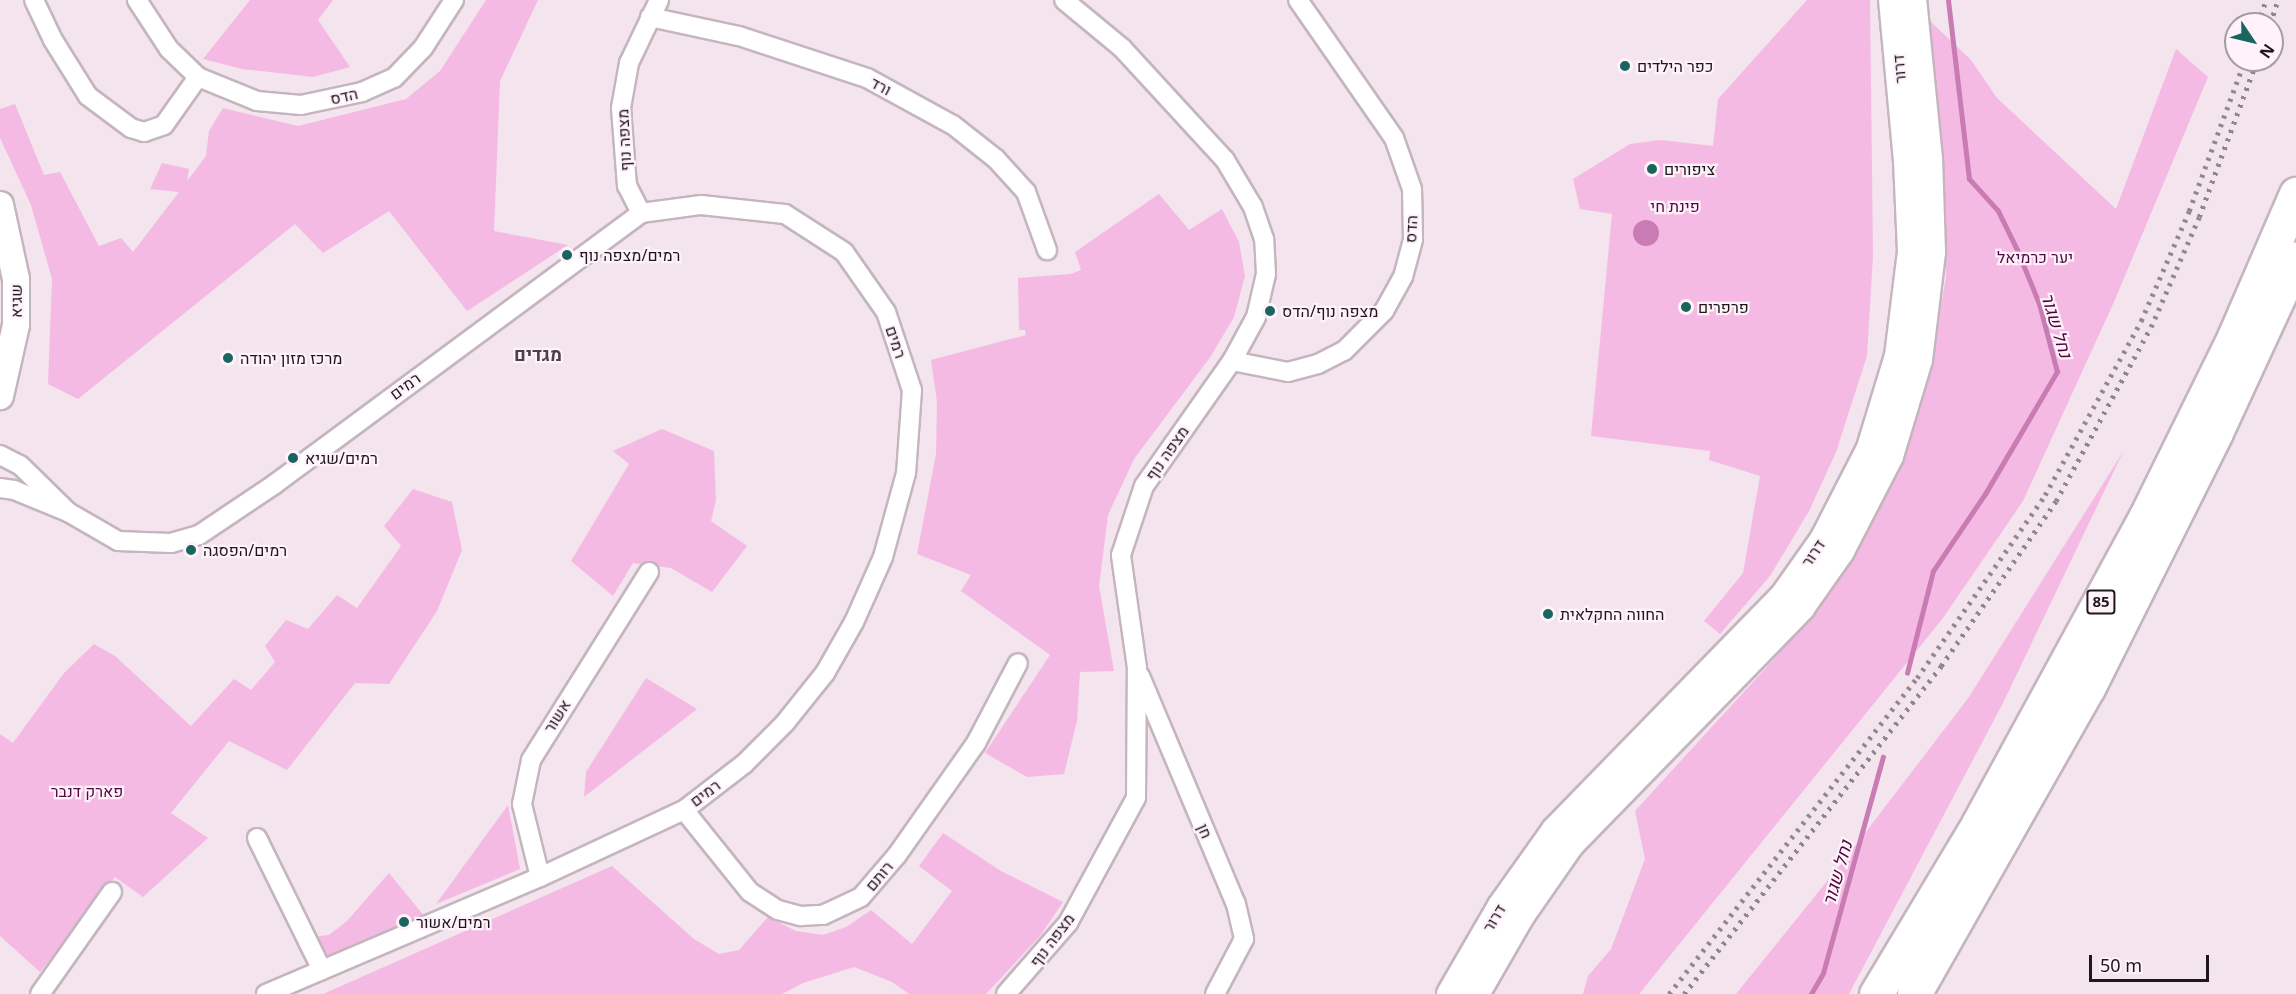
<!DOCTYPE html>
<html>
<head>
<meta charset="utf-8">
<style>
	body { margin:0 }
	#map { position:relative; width:2296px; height:994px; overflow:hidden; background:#f3e4ee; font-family:"Noto Sans",Heebo,sans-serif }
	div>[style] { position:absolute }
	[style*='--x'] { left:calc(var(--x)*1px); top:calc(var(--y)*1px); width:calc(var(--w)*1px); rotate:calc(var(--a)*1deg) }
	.green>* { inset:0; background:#f5bae3 }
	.water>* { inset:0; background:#c97bb4 }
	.round { border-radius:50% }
	.stream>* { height:4.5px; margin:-2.25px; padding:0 2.25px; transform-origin:2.25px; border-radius:2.25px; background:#c97bb4 }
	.roads { filter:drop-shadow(2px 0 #c4b5bf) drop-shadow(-2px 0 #c4b5bf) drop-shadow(0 2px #c4b5bf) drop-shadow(0 -2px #c4b5bf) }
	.street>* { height:18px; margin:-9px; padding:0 9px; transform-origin:9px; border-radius:9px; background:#fff }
	.secondary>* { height:26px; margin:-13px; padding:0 13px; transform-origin:13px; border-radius:13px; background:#fff }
	.highway>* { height:33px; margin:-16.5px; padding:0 16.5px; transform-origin:16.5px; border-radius:16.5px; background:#fff }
	.rail>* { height:4.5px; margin-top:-2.25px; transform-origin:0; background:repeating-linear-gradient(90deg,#90868d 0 3px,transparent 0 9px) }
	.dots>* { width:16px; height:16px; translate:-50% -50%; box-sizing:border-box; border:3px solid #fff2fa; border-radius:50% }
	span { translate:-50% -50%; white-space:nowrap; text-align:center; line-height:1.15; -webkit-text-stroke:4.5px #fff2fa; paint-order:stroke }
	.shield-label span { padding:2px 4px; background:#fff2fa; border:2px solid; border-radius:4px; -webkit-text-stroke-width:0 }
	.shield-label { font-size:15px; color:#1e181c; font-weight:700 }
	.poi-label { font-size:16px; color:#1e181c }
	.left { translate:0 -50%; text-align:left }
	.street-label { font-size:16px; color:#1e181c }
	.park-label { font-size:16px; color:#510a43 }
	.water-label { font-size:18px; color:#4c033e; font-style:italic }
	.neighbourhood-label { font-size:18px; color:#4d4149; font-weight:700 }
	.north { position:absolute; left:2224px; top:12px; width:60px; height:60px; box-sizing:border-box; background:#fff2fa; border:2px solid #a59ba1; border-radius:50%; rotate:125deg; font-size:16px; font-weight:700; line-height:24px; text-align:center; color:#1e181c }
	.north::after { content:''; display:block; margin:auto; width:21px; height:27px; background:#196560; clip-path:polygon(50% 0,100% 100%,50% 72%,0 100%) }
	.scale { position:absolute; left:2089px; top:955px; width:120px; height:27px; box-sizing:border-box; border:3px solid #1e181c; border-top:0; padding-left:8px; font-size:18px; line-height:21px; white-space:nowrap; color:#1e181c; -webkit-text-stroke:4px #fff2fa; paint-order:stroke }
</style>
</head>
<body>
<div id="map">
	<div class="green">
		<div style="clip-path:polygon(250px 0,333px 0,318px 20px,350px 67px,313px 77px,242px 69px,203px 59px)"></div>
		<div style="clip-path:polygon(486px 0,538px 0,500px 81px,494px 231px,568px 245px,467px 311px,389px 211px,323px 253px,295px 224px,78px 399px,48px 384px,52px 279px,31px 205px,0 138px,0 109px,15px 104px,44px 175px,60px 172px,99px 246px,121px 238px,133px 252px,179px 192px,150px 189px,162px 163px,189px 169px,187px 181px,206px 156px,209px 131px,223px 108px,298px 126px,406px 99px,440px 71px)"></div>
		<div style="clip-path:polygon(1807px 0,1870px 0,1873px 256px,1867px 356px,1836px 452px,1809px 511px,1770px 576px,1720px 634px,1704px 621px,1743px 573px,1760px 476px,1709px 460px,1710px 451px,1591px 436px,1612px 214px,1580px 209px,1573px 179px,1630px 144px,1661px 140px,1713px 146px,1718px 99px)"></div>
		<div style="clip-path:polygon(1929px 20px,1971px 60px,1997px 98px,2116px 209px,2176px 49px,2208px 77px,2114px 302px,2023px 501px,1943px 618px,1639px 994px,1583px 994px,1588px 976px,1611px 949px,1645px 859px,1635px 811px,1816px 613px,1851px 557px,1900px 463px,1929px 374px,1946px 277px,1945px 193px)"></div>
		<div style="clip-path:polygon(1159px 194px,1189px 230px,1222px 209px,1239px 242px,1245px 276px,1234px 317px,1211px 356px,1134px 459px,1108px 515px,1099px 586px,1114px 671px,1080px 672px,1077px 721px,1064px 774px,1027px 777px,985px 753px,1050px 655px,961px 591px,971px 575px,917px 554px,936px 454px,937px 402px,931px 360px,1026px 335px,1025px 330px,1019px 330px,1018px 278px,1071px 274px,1081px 270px,1075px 252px)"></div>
		<div style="clip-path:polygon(662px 429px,714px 451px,716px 500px,711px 521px,747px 546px,712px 592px,671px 568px,633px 563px,613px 596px,571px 561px,629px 464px,613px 451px)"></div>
		<div style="clip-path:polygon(2123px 452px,2003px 703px,1849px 994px,1736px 994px,1849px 854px,1969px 697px)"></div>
		<div style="clip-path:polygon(413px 489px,452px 502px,462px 550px,437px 611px,389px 684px,355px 683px,287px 770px,229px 741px,171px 813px,208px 838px,143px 897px,115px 877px,40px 972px,0 936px,0 734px,13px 743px,64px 673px,94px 644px,115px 656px,191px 726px,234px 679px,251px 690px,275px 662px,265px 646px,286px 620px,308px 629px,337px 595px,357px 608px,401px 546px,384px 526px)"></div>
		<div style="clip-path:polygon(646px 678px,697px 709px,584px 797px,586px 772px)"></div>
		<div style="clip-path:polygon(508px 805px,520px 869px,436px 904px)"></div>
		<div style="clip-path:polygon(943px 833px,1001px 871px,1063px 902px,1040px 936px,986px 994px,909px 994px,892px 982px,854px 967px,803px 983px,782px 994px,323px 994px,612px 866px,694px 939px,719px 954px,739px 950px,768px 917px,796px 931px,823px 935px,846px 927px,871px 910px,912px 944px,952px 891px,919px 866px)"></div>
		<div style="clip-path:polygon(389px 873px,425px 917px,329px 957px,311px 937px,329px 935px,347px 921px)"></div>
	</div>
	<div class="water">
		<div class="round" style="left:1633px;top:220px;width:26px;height:26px"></div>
	</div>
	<div class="stream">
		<div style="--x:1907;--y:673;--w:105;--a:-75.7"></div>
		<div style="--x:1933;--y:571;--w:93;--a:-56"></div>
		<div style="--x:1985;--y:494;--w:142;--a:-59.5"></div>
		<div style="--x:2057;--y:372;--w:70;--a:-104.8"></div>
		<div style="--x:2039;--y:304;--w:58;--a:-112.2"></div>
		<div style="--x:2017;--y:250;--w:43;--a:-116"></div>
		<div style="--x:1998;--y:211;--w:43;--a:-132.2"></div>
		<div style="--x:1969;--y:179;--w:180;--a:-96.7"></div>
		<div style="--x:1811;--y:994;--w:24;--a:-60"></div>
		<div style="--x:1823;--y:973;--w:224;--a:-74.5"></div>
	</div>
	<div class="roads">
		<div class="street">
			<div style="--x:34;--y:0;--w:44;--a:64.6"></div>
			<div style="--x:53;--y:40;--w:66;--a:58"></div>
			<div style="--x:88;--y:96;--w:54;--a:36.7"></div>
			<div style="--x:131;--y:128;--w:14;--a:17"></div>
			<div style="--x:144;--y:132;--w:21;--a:-19"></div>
			<div style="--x:164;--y:125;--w:59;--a:-54.7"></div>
			<div style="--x:137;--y:0;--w:59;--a:56.9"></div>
			<div style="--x:169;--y:49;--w:40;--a:44"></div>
			<div style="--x:198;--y:77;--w:64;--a:22.1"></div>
			<div style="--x:257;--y:101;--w:44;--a:5.2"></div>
			<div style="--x:301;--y:105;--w:62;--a:-12"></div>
			<div style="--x:362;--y:92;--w:35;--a:-24"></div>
			<div style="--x:394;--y:78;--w:42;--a:-46"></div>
			<div style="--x:423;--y:48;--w:57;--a:-57.1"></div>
			<div style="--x:650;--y:17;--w:91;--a:12.1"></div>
			<div style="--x:739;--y:36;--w:135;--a:18.2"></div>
			<div style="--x:867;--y:78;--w:98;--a:28.7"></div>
			<div style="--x:953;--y:125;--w:55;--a:38.3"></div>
			<div style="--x:996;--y:159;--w:45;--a:47.7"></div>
			<div style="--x:1026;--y:192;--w:62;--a:70.1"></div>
			<div style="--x:641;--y:213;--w:30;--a:-117"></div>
			<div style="--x:627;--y:186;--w:78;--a:-94.4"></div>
			<div style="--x:621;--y:108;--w:46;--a:-79.9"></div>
			<div style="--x:629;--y:63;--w:70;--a:-64.5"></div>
			<div style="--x:1232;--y:361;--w:57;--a:11.1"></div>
			<div style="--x:1288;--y:372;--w:31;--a:-15"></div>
			<div style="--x:1318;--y:364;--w:29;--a:-27"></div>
			<div style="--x:1344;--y:351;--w:57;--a:-45"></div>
			<div style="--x:1384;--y:311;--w:39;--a:-61"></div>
			<div style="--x:1403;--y:277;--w:39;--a:-75"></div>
			<div style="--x:1413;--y:239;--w:50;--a:-91.1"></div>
			<div style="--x:1412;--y:189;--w:54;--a:-109.4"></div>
			<div style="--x:1394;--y:138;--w:168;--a:-124.8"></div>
			<div style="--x:0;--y:455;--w:22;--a:27"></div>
			<div style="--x:20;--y:465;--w:66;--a:44.4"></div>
			<div style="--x:0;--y:488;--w:14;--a:8"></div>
			<div style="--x:14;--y:490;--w:58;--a:22.2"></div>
			<div style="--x:68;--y:512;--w:58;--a:30.1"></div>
			<div style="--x:118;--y:541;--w:53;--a:2.2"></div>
			<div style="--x:171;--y:543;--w:29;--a:-16"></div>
			<div style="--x:199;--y:535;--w:92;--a:-33.9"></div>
			<div style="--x:275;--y:484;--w:455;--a:-36.5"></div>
			<div style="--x:641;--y:213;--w:61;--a:-7.6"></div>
			<div style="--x:701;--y:205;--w:84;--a:6.1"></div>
			<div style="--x:785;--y:214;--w:70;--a:32.8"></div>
			<div style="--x:844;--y:252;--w:73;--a:55"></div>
			<div style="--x:886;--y:312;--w:82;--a:71.6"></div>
			<div style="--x:912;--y:390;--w:83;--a:94.1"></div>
			<div style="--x:906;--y:473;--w:87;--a:105.3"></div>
			<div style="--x:883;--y:557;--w:71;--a:114"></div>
			<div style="--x:854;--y:622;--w:59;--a:119.6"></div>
			<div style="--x:825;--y:673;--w:64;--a:128.7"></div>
			<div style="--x:785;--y:723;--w:58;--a:135"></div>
			<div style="--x:744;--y:764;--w:76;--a:142.5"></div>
			<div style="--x:684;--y:810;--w:159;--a:155"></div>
			<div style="--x:540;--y:877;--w:298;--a:156.9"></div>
			<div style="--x:1140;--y:676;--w:247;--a:67.2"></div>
			<div style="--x:1236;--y:904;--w:36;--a:77"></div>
			<div style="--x:1244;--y:939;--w:62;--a:117.8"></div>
			<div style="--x:684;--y:810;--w:105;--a:51.2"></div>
			<div style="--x:750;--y:892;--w:33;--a:33"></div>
			<div style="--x:778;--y:910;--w:24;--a:15"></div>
			<div style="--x:801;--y:916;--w:22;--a:-3"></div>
			<div style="--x:823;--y:915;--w:42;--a:-25.3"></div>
			<div style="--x:861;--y:897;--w:55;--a:-49.4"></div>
			<div style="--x:897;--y:855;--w:137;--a:-54.8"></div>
			<div style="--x:976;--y:743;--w:90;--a:-62.3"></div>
			<div style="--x:257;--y:838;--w:147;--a:63.8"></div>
			<div style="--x:540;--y:877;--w:75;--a:-103.9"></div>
			<div style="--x:522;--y:804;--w:45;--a:-78.4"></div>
			<div style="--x:531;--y:760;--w:222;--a:-57.9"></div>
			<div style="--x:40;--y:994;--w:125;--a:-54.8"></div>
			<div style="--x:1006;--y:994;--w:94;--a:-48.9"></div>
			<div style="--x:1068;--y:923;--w:142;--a:-61.5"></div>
			<div style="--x:1136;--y:798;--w:130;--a:-89.6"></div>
			<div style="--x:1137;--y:668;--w:114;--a:-98.1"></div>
			<div style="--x:1121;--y:555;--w:73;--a:-71.6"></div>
			<div style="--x:1144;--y:486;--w:153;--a:-54.9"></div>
			<div style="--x:1232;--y:361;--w:50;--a:-61.4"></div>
			<div style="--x:1256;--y:317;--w:44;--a:-76.9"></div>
			<div style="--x:1266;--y:274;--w:35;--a:-93"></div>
			<div style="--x:1264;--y:239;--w:34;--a:-109"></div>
			<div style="--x:1253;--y:207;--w:55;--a:-120.8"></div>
			<div style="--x:1225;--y:160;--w:152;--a:-132.6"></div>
			<div style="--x:1122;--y:48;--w:75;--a:-140.4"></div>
		</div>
		<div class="secondary">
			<div style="--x:0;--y:205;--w:76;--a:77.8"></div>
			<div style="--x:16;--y:279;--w:46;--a:90"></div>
			<div style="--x:16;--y:325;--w:73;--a:102.7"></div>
			<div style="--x:1450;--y:994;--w:102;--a:-59.9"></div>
			<div style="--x:1501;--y:906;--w:93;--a:-54.6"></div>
			<div style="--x:1555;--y:830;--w:328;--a:-45.7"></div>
			<div style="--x:1784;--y:595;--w:67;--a:-54.7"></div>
			<div style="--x:1823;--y:540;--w:103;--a:-62.9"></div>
			<div style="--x:1870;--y:448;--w:96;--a:-73.1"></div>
			<div style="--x:1898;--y:356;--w:105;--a:-82.9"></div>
			<div style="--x:1911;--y:252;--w:91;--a:-92.5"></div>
			<div style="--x:1907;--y:161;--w:162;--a:-95.3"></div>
			<div style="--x:1476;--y:994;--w:90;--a:-60"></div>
			<div style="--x:1521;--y:916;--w:88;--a:-55.2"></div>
			<div style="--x:1571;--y:844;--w:330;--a:-45.7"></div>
			<div style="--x:1801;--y:608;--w:70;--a:-54.9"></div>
			<div style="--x:1841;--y:551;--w:107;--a:-62.7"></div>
			<div style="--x:1890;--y:456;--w:100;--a:-73.2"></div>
			<div style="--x:1919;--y:360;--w:109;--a:-83.1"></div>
			<div style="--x:1932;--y:252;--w:93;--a:-91.8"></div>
			<div style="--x:1929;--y:159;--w:160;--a:-95.7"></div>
		</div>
		<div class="highway">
			<div style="--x:1876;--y:994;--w:198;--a:-59"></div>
			<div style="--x:1978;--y:824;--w:351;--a:-61.4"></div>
			<div style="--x:2146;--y:516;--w:199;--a:-63.8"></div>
			<div style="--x:2234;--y:337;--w:156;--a:-66.6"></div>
			<div style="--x:1914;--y:994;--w:352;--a:-60.4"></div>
			<div style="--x:2088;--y:688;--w:286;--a:-63.4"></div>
			<div style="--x:2216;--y:432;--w:191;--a:-65.2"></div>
		</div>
	</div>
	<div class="rail">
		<div style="--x:2258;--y:24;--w:25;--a:-72"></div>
		<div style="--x:2270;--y:24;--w:25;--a:-72"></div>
		<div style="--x:1669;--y:994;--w:402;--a:-51.9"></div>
		<div style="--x:1917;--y:678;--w:223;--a:-55"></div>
		<div style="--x:2045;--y:495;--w:199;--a:-61.1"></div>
		<div style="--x:2141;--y:321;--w:120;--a:-66.4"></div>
		<div style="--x:2189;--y:211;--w:161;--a:-69.7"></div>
		<div style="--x:1684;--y:994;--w:417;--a:-51.9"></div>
		<div style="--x:1941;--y:666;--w:201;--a:-55.1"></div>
		<div style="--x:2056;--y:501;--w:198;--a:-61.4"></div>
		<div style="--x:2151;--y:327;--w:120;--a:-66.4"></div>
		<div style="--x:2199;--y:217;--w:167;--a:-69.7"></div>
	</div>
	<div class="dots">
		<div style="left:1625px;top:66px;background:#196560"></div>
		<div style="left:1652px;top:169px;background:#196560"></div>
		<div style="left:567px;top:255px;background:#196560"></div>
		<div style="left:1686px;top:307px;background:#196560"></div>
		<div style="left:1270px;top:311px;background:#196560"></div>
		<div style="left:228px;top:358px;background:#196560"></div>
		<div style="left:293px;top:458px;background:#196560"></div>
		<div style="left:191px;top:550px;background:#196560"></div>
		<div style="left:1548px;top:614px;background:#196560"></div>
		<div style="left:404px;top:922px;background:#196560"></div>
	</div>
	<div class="shield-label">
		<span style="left:2101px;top:602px">85</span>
	</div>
	<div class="poi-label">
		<span class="left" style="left:1637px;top:66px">כפר הילדים</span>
		<span class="left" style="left:1664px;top:169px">ציפורים</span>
		<span class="left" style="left:579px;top:255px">רמים/מצפה נוף</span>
		<span class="left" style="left:1698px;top:307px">פרפרים</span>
		<span class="left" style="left:1282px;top:311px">מצפה נוף/הדס</span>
		<span class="left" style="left:240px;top:358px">מרכז מזון יהודה</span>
		<span class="left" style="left:305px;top:458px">רמים/שגיא</span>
		<span class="left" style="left:203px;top:550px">רמים/הפסגה</span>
		<span class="left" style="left:1560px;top:614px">החווה החקלאית</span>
		<span class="left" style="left:416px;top:922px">רמים/אשור</span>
	</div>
	<div class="street-label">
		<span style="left:1899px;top:69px;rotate:-95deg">דרור</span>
		<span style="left:881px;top:86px;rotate:28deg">ורד</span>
		<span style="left:344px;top:96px;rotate:-13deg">הדס</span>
		<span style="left:624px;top:140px;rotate:-93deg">מצפה נוף</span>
		<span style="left:1411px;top:229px;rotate:-87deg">הדס</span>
		<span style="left:16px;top:301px;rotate:-90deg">שגיא</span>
		<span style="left:896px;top:342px;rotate:71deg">רמים</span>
		<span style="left:405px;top:386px;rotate:-36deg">רמים</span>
		<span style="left:1167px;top:453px;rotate:-55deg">מצפה נוף</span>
		<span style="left:1813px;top:553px;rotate:-56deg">דרור</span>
		<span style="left:557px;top:716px;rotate:-58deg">אשור</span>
		<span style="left:705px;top:793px;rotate:-37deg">רמים</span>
		<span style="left:1205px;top:831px;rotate:67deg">חן</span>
		<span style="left:879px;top:876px;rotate:-50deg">רותם</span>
		<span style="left:1494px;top:918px;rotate:-59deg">דרור</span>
		<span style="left:1052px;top:940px;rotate:-53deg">מצפה נוף</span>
	</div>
	<div class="park-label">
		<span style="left:1675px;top:206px">פינת חי</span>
		<span style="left:2035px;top:257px">יער כרמיאל</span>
		<span style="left:87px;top:791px">פארק דנבר</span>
	</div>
	<div class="water-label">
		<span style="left:2057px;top:325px;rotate:73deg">נחל שגור</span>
		<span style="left:1837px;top:873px;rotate:-74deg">נחל שגור</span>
	</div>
	<div class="neighbourhood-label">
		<span style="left:538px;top:354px">מגדים</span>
	</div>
	<div class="north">N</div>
	<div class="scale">50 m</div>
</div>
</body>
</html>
